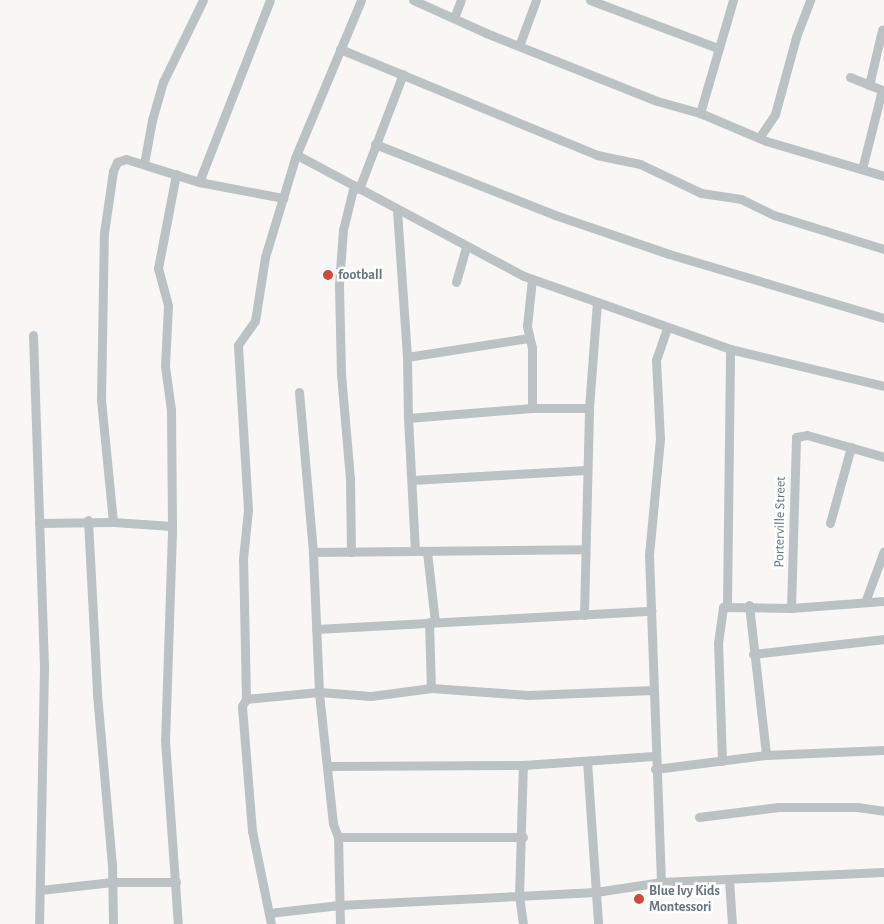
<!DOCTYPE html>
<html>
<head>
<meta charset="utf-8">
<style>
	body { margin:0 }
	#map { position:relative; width:884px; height:924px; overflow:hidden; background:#f8f7f5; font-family:"Alegreya Sans",sans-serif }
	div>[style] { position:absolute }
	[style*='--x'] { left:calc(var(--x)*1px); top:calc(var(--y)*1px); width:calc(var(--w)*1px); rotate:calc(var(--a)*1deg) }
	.green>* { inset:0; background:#d8dcd5 }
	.round { border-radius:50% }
	.minor>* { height:9px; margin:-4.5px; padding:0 4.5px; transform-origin:4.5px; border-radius:4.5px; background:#bcc2c4 }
	.dots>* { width:14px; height:14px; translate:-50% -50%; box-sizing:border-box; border:2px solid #fff; border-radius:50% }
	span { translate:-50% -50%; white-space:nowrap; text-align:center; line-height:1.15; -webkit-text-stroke:5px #fff; paint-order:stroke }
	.poi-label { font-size:14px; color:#65767d; font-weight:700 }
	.left { translate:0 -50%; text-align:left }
	.street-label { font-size:14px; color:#65767d }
</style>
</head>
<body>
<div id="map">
	<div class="green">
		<div class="round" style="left:321px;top:268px;width:14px;height:14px"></div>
	</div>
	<div class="minor">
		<div style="--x:413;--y:0;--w:80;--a:24.3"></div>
		<div style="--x:486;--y:33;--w:184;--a:21.7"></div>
		<div style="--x:657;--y:101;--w:45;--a:15.6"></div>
		<div style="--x:700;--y:113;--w:72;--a:23"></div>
		<div style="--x:766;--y:141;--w:123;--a:16.5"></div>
		<div style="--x:590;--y:0;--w:137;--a:20.6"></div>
		<div style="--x:454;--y:18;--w:19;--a:-69"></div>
		<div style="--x:519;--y:46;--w:49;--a:-69.7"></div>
		<div style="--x:340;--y:49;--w:278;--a:22.4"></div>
		<div style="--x:597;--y:155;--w:44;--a:11.8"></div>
		<div style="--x:640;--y:164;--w:68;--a:25.4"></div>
		<div style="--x:701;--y:193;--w:40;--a:8.5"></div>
		<div style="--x:741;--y:199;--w:37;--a:26"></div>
		<div style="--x:774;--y:215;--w:115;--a:17.2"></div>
		<div style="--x:850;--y:77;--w:37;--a:22"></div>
		<div style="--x:869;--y:85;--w:57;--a:-76.7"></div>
		<div style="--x:700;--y:113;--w:118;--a:-73.7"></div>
		<div style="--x:759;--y:138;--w:29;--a:-56"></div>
		<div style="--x:775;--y:114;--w:80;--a:-74.7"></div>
		<div style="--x:796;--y:37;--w:40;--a:-69"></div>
		<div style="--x:375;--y:144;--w:193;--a:21.5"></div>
		<div style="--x:555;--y:215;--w:120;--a:18.9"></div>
		<div style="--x:669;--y:254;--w:224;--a:16.6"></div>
		<div style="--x:297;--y:155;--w:257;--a:28.1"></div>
		<div style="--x:524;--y:276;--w:219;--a:19.5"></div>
		<div style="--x:730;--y:349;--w:158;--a:13.5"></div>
		<div style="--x:144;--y:164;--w:45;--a:-79.7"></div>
		<div style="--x:152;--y:120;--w:40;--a:-74"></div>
		<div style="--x:163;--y:82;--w:91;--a:-64"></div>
		<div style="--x:862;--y:169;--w:81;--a:-75.8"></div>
		<div style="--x:176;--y:174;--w:96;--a:100.8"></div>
		<div style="--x:158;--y:268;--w:39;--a:75"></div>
		<div style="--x:168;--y:306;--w:60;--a:92.9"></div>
		<div style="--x:165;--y:366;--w:44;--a:82.2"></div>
		<div style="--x:171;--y:410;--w:122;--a:89.5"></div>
		<div style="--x:172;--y:532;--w:208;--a:91.9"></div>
		<div style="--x:165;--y:740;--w:184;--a:86"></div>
		<div style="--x:199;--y:182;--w:195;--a:-68.7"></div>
		<div style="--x:359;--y:189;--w:123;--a:-69.1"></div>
		<div style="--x:397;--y:210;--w:147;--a:86.1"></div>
		<div style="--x:407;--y:357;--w:61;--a:89.1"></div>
		<div style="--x:456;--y:282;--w:37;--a:-74"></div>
		<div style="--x:33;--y:335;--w:332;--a:88.1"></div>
		<div style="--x:44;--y:667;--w:257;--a:91.1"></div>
		<div style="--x:407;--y:357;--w:123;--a:-8.9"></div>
		<div style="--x:299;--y:392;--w:161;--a:85"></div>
		<div style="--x:532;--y:408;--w:60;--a:-90"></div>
		<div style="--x:532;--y:348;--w:23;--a:-103"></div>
		<div style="--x:527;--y:326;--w:47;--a:-83.9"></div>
		<div style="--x:412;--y:480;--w:174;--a:-3.3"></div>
		<div style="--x:88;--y:520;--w:174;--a:87"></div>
		<div style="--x:97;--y:694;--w:171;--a:85"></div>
		<div style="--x:112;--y:864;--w:60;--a:89"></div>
		<div style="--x:39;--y:523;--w:74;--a:-0.8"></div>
		<div style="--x:830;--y:523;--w:79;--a:-74.6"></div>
		<div style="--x:172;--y:526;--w:59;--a:-176.1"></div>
		<div style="--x:113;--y:522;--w:123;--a:-95.6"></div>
		<div style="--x:101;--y:400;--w:167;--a:-89"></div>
		<div style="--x:104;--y:233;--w:63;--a:-81.7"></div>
		<div style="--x:113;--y:171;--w:10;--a:-66"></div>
		<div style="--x:117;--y:162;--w:9;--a:-18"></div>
		<div style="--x:126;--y:159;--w:77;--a:17.5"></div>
		<div style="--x:199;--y:182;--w:86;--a:10.8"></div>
		<div style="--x:415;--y:551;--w:133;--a:-93"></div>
		<div style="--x:408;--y:418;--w:124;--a:-4.6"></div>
		<div style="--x:532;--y:408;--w:57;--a:0"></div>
		<div style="--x:351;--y:552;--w:73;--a:-90.8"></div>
		<div style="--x:350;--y:479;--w:105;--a:-94.9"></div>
		<div style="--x:341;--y:374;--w:90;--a:-91.3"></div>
		<div style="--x:339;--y:284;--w:54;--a:-85.8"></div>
		<div style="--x:343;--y:230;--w:46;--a:-76.3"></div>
		<div style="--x:427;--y:552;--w:70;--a:83.5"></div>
		<div style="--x:865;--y:602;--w:54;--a:-69.6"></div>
		<div style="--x:727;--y:604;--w:255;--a:-89.3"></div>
		<div style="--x:749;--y:605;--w:151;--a:83.5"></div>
		<div style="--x:791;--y:608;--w:171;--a:-88.3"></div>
		<div style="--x:796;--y:437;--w:11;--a:-10"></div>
		<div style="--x:807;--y:435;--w:80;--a:15.9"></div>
		<div style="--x:584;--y:615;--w:207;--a:-88.6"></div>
		<div style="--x:589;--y:408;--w:106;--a:-85.7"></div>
		<div style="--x:429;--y:622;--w:66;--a:88.3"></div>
		<div style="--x:316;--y:629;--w:336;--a:-3.1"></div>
		<div style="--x:753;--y:654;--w:132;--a:-6.5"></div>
		<div style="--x:246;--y:699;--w:140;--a:-91.2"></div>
		<div style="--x:243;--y:559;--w:49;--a:-84.2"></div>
		<div style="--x:248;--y:510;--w:165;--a:-93.5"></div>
		<div style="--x:238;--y:345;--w:29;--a:-55"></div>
		<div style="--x:255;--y:321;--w:65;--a:-81.1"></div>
		<div style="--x:265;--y:257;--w:103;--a:-73.1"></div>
		<div style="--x:295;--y:158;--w:171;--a:-67.3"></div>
		<div style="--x:587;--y:761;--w:163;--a:86.1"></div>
		<div style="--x:722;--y:761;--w:118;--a:-91.9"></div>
		<div style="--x:718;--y:643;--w:36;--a:-82"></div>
		<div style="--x:723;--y:607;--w:68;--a:0.8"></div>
		<div style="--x:791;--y:608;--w:93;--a:-4.3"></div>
		<div style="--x:327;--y:766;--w:196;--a:-0.3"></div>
		<div style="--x:523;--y:765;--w:131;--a:-3.9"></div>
		<div style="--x:655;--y:769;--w:112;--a:-7.2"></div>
		<div style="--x:766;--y:755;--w:118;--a:-2.4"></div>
		<div style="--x:699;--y:817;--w:80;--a:-7.2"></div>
		<div style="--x:778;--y:807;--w:79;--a:0"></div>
		<div style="--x:857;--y:807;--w:27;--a:8"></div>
		<div style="--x:338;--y:837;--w:185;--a:0"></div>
		<div style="--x:729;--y:880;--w:44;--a:86.1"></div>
		<div style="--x:661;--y:882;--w:327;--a:-92.1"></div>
		<div style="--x:649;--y:555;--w:117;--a:-84.6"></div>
		<div style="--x:660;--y:439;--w:79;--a:-92.9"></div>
		<div style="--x:656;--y:360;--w:34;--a:-71"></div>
		<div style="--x:40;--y:890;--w:73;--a:-6.3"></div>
		<div style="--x:113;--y:882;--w:63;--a:0"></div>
		<div style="--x:269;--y:913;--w:71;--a:-6.4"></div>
		<div style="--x:340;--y:905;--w:256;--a:-2.9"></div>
		<div style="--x:596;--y:892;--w:66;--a:-8.7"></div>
		<div style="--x:661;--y:882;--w:223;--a:-2.6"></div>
		<div style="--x:271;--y:924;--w:95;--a:-101.5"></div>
		<div style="--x:252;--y:831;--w:125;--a:-94.6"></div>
		<div style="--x:242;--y:706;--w:8;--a:-60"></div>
		<div style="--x:246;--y:699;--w:73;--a:-5.5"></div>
		<div style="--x:319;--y:692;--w:52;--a:4.4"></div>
		<div style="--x:371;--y:696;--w:61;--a:-7.6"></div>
		<div style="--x:431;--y:688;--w:98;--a:4.1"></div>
		<div style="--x:529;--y:695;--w:124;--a:-2.3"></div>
		<div style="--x:340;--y:924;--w:87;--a:-91.3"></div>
		<div style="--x:338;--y:837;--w:14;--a:-111"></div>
		<div style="--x:333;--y:824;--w:133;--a:-96.1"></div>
		<div style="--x:319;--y:692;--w:140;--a:-92.5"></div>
		<div style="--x:313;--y:552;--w:272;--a:-0.6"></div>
		<div style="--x:523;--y:924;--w:27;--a:-98"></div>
		<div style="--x:519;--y:897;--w:132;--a:-88.3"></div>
	</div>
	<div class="dots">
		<div style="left:328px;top:275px;background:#d34939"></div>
		<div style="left:639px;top:899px;background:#d34939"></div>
	</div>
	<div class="poi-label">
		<span class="left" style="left:338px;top:275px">football</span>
		<span class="left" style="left:649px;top:899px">Blue Ivy Kids<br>Montessori</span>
	</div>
	<div class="street-label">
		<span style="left:780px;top:522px;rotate:-89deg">Porterville Street</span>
	</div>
</div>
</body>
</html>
